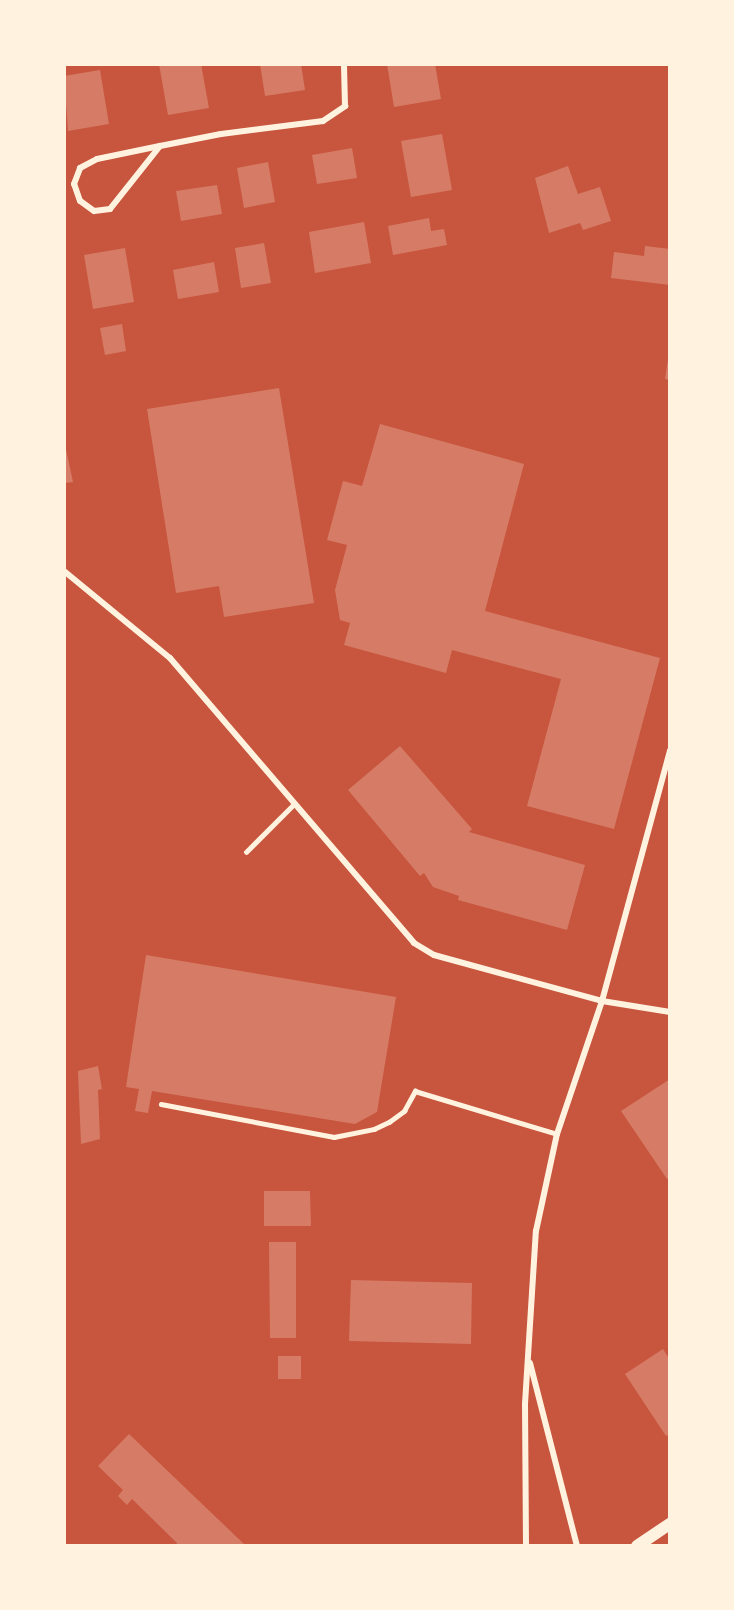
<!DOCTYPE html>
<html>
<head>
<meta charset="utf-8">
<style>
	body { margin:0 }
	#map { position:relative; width:734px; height:1610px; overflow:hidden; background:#c8553d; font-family:Figtree,sans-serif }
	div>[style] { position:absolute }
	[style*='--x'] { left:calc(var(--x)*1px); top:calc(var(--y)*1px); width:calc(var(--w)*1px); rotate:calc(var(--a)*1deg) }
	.building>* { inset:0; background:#d67c66 }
	.service>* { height:4.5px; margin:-2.25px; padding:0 2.25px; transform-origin:2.25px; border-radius:2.25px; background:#fff3e0 }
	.minor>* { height:6px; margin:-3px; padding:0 3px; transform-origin:3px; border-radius:3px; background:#fff3e0 }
	.secondary>* { height:12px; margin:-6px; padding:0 6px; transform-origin:6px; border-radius:6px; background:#fff3e0 }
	span { translate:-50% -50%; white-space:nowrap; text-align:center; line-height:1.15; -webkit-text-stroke:4.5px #fff3e0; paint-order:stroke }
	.frame { position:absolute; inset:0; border:66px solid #fff3e0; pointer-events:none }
</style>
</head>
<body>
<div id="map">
	<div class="building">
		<div style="clip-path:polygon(159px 64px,201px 64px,209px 108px,168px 115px)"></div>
		<div style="clip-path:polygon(260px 64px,301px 64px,305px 90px,265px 96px)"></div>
		<div style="clip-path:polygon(387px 64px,435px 64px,441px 99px,394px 107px)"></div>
		<div style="clip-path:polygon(100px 70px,109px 124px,68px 131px,64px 76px)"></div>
		<div style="clip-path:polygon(442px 134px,452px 190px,411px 197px,401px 141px)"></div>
		<div style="clip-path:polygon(352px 148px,357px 178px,317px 184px,312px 155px)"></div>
		<div style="clip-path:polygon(268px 162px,275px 202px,244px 208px,237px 168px)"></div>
		<div style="clip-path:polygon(568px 166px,578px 194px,600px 187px,611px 221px,583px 230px,580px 223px,549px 233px,535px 178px)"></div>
		<div style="clip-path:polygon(217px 185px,222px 214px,181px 221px,176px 191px)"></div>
		<div style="clip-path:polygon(429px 218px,431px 231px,444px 229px,447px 245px,393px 255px,388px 226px)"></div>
		<div style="clip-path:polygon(364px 222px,371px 263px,315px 273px,309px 232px)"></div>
		<div style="clip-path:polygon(264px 243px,271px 283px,241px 288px,235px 248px)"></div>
		<div style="clip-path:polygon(645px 246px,670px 249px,670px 285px,611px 278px,614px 252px,644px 256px)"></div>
		<div style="clip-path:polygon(125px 248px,134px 302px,93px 309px,84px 255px)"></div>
		<div style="clip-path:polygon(214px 262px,219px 292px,178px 299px,173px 270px)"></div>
		<div style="clip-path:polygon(122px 324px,126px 351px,105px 355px,100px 328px)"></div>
		<div style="clip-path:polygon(668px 359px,670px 359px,670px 380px,665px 379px)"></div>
		<div style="clip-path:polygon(279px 388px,314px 603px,224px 617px,219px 586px,176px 593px,147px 409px)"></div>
		<div style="clip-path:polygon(380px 424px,524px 464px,485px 611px,660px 658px,614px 829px,527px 806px,561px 679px,452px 650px,446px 673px,344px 645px,350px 623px,340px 620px,335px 590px,347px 545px,327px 540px,343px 481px,362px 486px)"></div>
		<div style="clip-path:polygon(64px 440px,73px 482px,64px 483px)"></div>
		<div style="clip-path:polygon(400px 746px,472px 829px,469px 832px,585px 865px,567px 930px,458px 900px,459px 896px,433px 887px,424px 873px,420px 876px,348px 790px)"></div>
		<div style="clip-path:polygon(146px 955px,396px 997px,377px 1112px,355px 1124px,152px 1091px,148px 1113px,135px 1111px,139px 1089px,126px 1087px)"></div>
		<div style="clip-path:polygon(98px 1066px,102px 1089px,98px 1090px,100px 1139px,81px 1144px,78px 1071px)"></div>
		<div style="clip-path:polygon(670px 1079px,670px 1177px,667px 1179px,621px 1111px)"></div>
		<div style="clip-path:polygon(264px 1191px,310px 1191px,311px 1226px,264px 1226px)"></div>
		<div style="clip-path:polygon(269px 1242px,296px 1242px,296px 1338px,270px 1338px)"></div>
		<div style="clip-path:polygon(351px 1280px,472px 1283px,471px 1344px,349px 1341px)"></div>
		<div style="clip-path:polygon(663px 1349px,670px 1360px,670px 1434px,666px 1436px,625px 1374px)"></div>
		<div style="clip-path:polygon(278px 1356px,301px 1356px,301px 1379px,278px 1379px)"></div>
		<div style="clip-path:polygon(129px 1434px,244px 1544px,242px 1546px,175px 1546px,177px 1543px,132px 1499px,127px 1505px,118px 1496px,123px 1490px,98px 1466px)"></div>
	</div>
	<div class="service">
		<div style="--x:246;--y:852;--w:68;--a:-45"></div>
		<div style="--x:161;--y:1104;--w:176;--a:10.8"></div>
		<div style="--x:334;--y:1137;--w:41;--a:-11.3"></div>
		<div style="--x:374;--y:1129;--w:17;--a:-25"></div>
		<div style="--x:389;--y:1122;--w:19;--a:-36"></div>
		<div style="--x:404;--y:1111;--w:23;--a:-61"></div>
		<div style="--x:415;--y:1091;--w:148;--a:16.8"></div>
	</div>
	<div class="minor">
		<div style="--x:160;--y:146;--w:80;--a:128.4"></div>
		<div style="--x:110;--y:209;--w:16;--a:173"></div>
		<div style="--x:94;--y:211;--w:17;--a:-144"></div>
		<div style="--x:80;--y:201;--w:18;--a:-109"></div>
		<div style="--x:74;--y:184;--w:17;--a:-69"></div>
		<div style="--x:80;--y:168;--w:19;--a:-28"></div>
		<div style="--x:97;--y:159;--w:64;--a:-11.7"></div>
		<div style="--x:160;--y:146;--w:62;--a:-11.1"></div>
		<div style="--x:221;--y:134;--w:103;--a:-7.3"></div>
		<div style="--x:323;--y:121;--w:27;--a:-34"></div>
		<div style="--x:345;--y:106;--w:42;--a:-91.4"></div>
		<div style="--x:64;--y:571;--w:137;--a:39.4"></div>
		<div style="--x:170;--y:658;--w:375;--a:49.4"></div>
		<div style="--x:414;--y:943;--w:23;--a:31"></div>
		<div style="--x:434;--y:955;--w:174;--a:15.3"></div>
		<div style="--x:602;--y:1001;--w:69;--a:9.2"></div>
		<div style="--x:530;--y:1363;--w:189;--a:75.6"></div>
		<div style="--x:526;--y:1546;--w:142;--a:-90.4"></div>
		<div style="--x:525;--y:1404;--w:173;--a:-86.4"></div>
		<div style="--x:536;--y:1231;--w:99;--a:-77.8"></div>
		<div style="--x:557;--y:1134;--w:140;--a:-71.3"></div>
		<div style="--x:602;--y:1001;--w:260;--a:-74.8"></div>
	</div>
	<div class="secondary">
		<div style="--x:637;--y:1546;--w:40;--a:-34"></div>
	</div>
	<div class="frame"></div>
</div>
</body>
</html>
